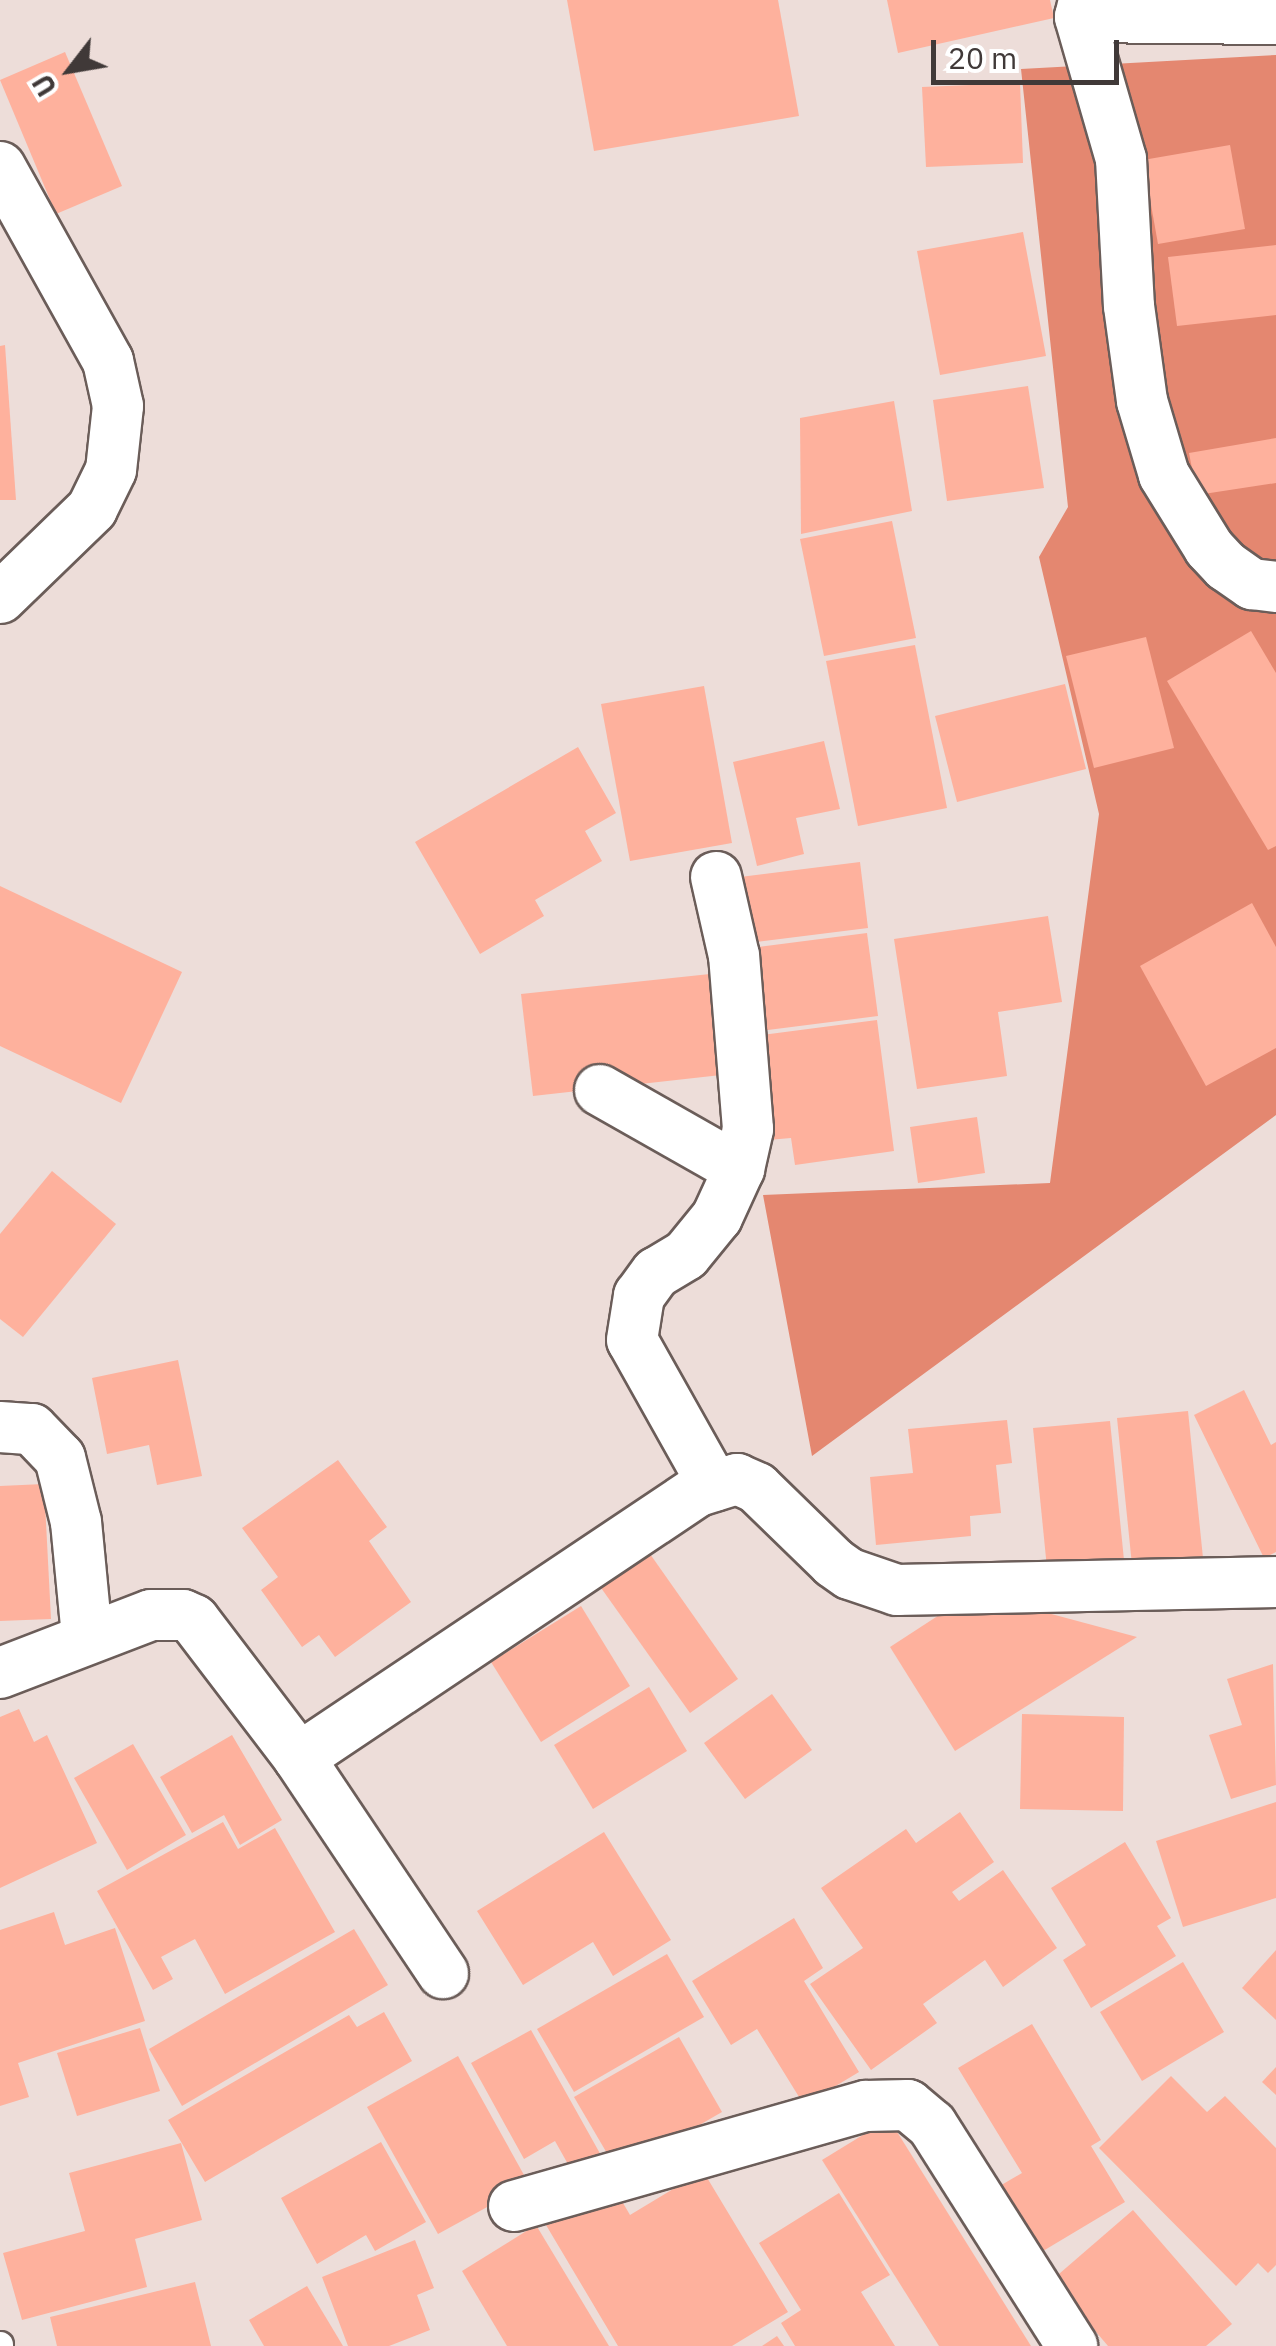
<!DOCTYPE html>
<html>
<head>
<meta charset="utf-8">
<style>
	body { margin:0 }
	#map { position:relative; width:1276px; height:2346px; overflow:hidden; background:#edddd9; font-family:"IBM Plex Sans",sans-serif }
	div>[style] { position:absolute }
	[style*='--x'] { left:calc(var(--x)*1px); top:calc(var(--y)*1px); width:calc(var(--w)*1px); rotate:calc(var(--a)*1deg) }
	.forest>* { inset:0; background:#e48770 }
	.building>* { inset:0; background:#feb19d }
	.roads { filter:drop-shadow(2px 0 #6b5d59) drop-shadow(-2px 0 #6b5d59) drop-shadow(0 2px #6b5d59) drop-shadow(0 -2px #6b5d59) }
	.lane>* { height:25px; margin:-12.5px; padding:0 12.5px; transform-origin:12.5px; border-radius:12.5px; background:#fff }
	.street>* { height:50px; margin:-25px; padding:0 25px; transform-origin:25px; border-radius:25px; background:#fff }
	span { translate:-50% -50%; white-space:nowrap; text-align:center; line-height:1.15; -webkit-text-stroke:10px #fff; paint-order:stroke }
	.north { position:absolute; left:20px; top:20px; width:100px; height:100px; -webkit-text-stroke:8px #fff; paint-order:stroke; rotate:239deg; font-size:28px; font-weight:700; line-height:40px; text-align:center; color:#403938 }
	.north::after { content:''; display:block; margin:auto; width:35px; height:45px; background:#403938; clip-path:polygon(50% 0,100% 100%,50% 72%,0 100%) }
	.scale { position:absolute; left:931px; top:40px; width:188px; height:45px; box-sizing:border-box; border:5px solid #403938; border-top:0; padding-left:12px; font-size:30px; line-height:35px; white-space:nowrap; color:#403938; -webkit-text-stroke:8px #fff; paint-order:stroke }
</style>
</head>
<body>
<div id="map">
	<div class="forest">
		<div style="clip-path:polygon(1276px 55px,1276px 1115px,812px 1456px,763px 1195px,1050px 1183px,1099px 814px,1039px 557px,1068px 507px,1021px 69px)"></div>
	</div>
	<div class="building">
		<div style="clip-path:polygon(567px 0,778px 0,799px 116px,594px 151px)"></div>
		<div style="clip-path:polygon(887px 0,1050px 0,1054px 18px,898px 53px)"></div>
		<div style="clip-path:polygon(65px 52px,122px 186px,56px 214px,0 80px)"></div>
		<div style="clip-path:polygon(1020px 83px,1023px 163px,926px 167px,922px 87px)"></div>
		<div style="clip-path:polygon(1230px 145px,1245px 229px,1158px 244px,1143px 160px)"></div>
		<div style="clip-path:polygon(1023px 232px,1046px 356px,940px 375px,917px 251px)"></div>
		<div style="clip-path:polygon(1276px 245px,1276px 315px,1177px 326px,1168px 257px)"></div>
		<div style="clip-path:polygon(5px 345px,16px 500px,0 500px,0 346px)"></div>
		<div style="clip-path:polygon(1028px 386px,1044px 488px,947px 501px,933px 400px)"></div>
		<div style="clip-path:polygon(894px 401px,912px 511px,801px 534px,800px 418px)"></div>
		<div style="clip-path:polygon(1276px 438px,1276px 483px,1197px 495px,1189px 453px)"></div>
		<div style="clip-path:polygon(892px 521px,916px 638px,824px 656px,800px 539px)"></div>
		<div style="clip-path:polygon(1251px 631px,1276px 673px,1276px 846px,1268px 850px,1167px 681px)"></div>
		<div style="clip-path:polygon(1146px 637px,1174px 748px,1094px 768px,1066px 656px)"></div>
		<div style="clip-path:polygon(915px 645px,947px 808px,858px 826px,826px 661px)"></div>
		<div style="clip-path:polygon(1065px 684px,1086px 769px,957px 802px,935px 716px)"></div>
		<div style="clip-path:polygon(704px 686px,732px 843px,630px 861px,601px 704px)"></div>
		<div style="clip-path:polygon(824px 741px,840px 809px,796px 818px,804px 854px,757px 866px,733px 762px)"></div>
		<div style="clip-path:polygon(578px 747px,616px 813px,585px 831px,602px 861px,535px 900px,544px 916px,480px 954px,415px 842px)"></div>
		<div style="clip-path:polygon(860px 862px,868px 928px,741px 944px,732px 878px)"></div>
		<div style="clip-path:polygon(0 886px,182px 972px,121px 1103px,0 1046px)"></div>
		<div style="clip-path:polygon(1252px 903px,1276px 947px,1276px 1048px,1206px 1086px,1140px 966px)"></div>
		<div style="clip-path:polygon(1048px 916px,1062px 1002px,998px 1012px,1007px 1076px,917px 1089px,894px 939px)"></div>
		<div style="clip-path:polygon(867px 933px,878px 1016px,753px 1032px,742px 949px)"></div>
		<div style="clip-path:polygon(710px 974px,721px 1075px,533px 1096px,521px 994px)"></div>
		<div style="clip-path:polygon(877px 1020px,894px 1151px,795px 1165px,791px 1138px,768px 1140px,754px 1036px)"></div>
		<div style="clip-path:polygon(977px 1117px,985px 1173px,918px 1183px,910px 1127px)"></div>
		<div style="clip-path:polygon(52px 1171px,116px 1224px,23px 1337px,0 1319px,0 1234px)"></div>
		<div style="clip-path:polygon(178px 1360px,202px 1476px,157px 1485px,149px 1445px,107px 1454px,92px 1378px)"></div>
		<div style="clip-path:polygon(1244px 1390px,1271px 1445px,1276px 1442px,1276px 1552px,1264px 1558px,1194px 1415px)"></div>
		<div style="clip-path:polygon(1188px 1411px,1203px 1558px,1132px 1565px,1117px 1418px)"></div>
		<div style="clip-path:polygon(1007px 1420px,1012px 1463px,996px 1465px,1001px 1513px,970px 1516px,971px 1536px,876px 1545px,870px 1477px,913px 1473px,908px 1429px)"></div>
		<div style="clip-path:polygon(1110px 1421px,1124px 1560px,1047px 1568px,1033px 1428px)"></div>
		<div style="clip-path:polygon(338px 1460px,387px 1527px,369px 1541px,411px 1602px,335px 1657px,319px 1635px,302px 1647px,261px 1590px,278px 1577px,242px 1528px)"></div>
		<div style="clip-path:polygon(44px 1484px,51px 1619px,0 1621px,0 1486px)"></div>
		<div style="clip-path:polygon(643px 1544px,738px 1679px,690px 1713px,594px 1578px)"></div>
		<div style="clip-path:polygon(973px 1593px,1137px 1637px,955px 1751px,890px 1647px)"></div>
		<div style="clip-path:polygon(581px 1606px,630px 1686px,541px 1742px,491px 1662px)"></div>
		<div style="clip-path:polygon(1273px 1664px,1276px 1785px,1231px 1799px,1209px 1735px,1242px 1725px,1227px 1679px)"></div>
		<div style="clip-path:polygon(649px 1687px,687px 1751px,593px 1809px,554px 1745px)"></div>
		<div style="clip-path:polygon(772px 1694px,812px 1750px,745px 1799px,704px 1743px)"></div>
		<div style="clip-path:polygon(19px 1709px,34px 1742px,47px 1735px,97px 1843px,0 1888px,0 1717px)"></div>
		<div style="clip-path:polygon(1022px 1714px,1124px 1717px,1123px 1811px,1020px 1809px)"></div>
		<div style="clip-path:polygon(232px 1735px,282px 1820px,240px 1845px,224px 1815px,192px 1833px,160px 1777px)"></div>
		<div style="clip-path:polygon(133px 1744px,186px 1835px,127px 1870px,74px 1778px)"></div>
		<div style="clip-path:polygon(1276px 1802px,1276px 1898px,1183px 1927px,1156px 1841px)"></div>
		<div style="clip-path:polygon(960px 1812px,994px 1862px,952px 1892px,959px 1901px,1003px 1870px,1057px 1948px,1003px 1987px,985px 1960px,923px 2004px,937px 2023px,871px 2070px,810px 1984px,863px 1948px,821px 1888px,906px 1829px,916px 1843px)"></div>
		<div style="clip-path:polygon(223px 1822px,238px 1849px,275px 1828px,335px 1932px,225px 1994px,195px 1939px,161px 1957px,173px 1979px,153px 1990px,97px 1891px)"></div>
		<div style="clip-path:polygon(604px 1832px,671px 1940px,613px 1976px,593px 1942px,523px 1985px,477px 1911px)"></div>
		<div style="clip-path:polygon(1125px 1842px,1171px 1918px,1157px 1926px,1176px 1956px,1091px 2008px,1063px 1960px,1086px 1945px,1051px 1888px)"></div>
		<div style="clip-path:polygon(54px 1912px,65px 1945px,115px 1928px,145px 2021px,18px 2063px,29px 2097px,0 2106px,0 1930px)"></div>
		<div style="clip-path:polygon(794px 1918px,823px 1968px,804px 1981px,859px 2072px,804px 2105px,757px 2029px,731px 2045px,692px 1981px)"></div>
		<div style="clip-path:polygon(354px 1929px,388px 1985px,182px 2106px,149px 2049px)"></div>
		<div style="clip-path:polygon(1276px 1950px,1276px 2020px,1242px 1988px)"></div>
		<div style="clip-path:polygon(667px 1954px,704px 2017px,574px 2092px,537px 2029px)"></div>
		<div style="clip-path:polygon(1183px 1962px,1224px 2032px,1142px 2081px,1100px 2012px)"></div>
		<div style="clip-path:polygon(384px 2012px,412px 2061px,205px 2182px,168px 2120px,349px 2015px,357px 2027px)"></div>
		<div style="clip-path:polygon(1032px 2024px,1101px 2140px,1091px 2146px,1125px 2202px,1038px 2254px,998px 2187px,1022px 2173px,958px 2068px)"></div>
		<div style="clip-path:polygon(140px 2028px,160px 2091px,77px 2116px,57px 2053px)"></div>
		<div style="clip-path:polygon(531px 2030px,607px 2166px,578px 2182px,555px 2141px,524px 2159px,471px 2063px)"></div>
		<div style="clip-path:polygon(679px 2037px,722px 2112px,618px 2172px,574px 2097px)"></div>
		<div style="clip-path:polygon(458px 2056px,529px 2184px,438px 2234px,367px 2107px)"></div>
		<div style="clip-path:polygon(1276px 2067px,1276px 2095px,1262px 2082px)"></div>
		<div style="clip-path:polygon(1171px 2076px,1207px 2112px,1225px 2096px,1276px 2148px,1276px 2265px,1268px 2273px,1258px 2263px,1236px 2286px,1099px 2148px)"></div>
		<div style="clip-path:polygon(889px 2119px,1031px 2346px,939px 2346px,822px 2160px)"></div>
		<div style="clip-path:polygon(381px 2142px,426px 2222px,375px 2251px,366px 2235px,317px 2264px,281px 2198px)"></div>
		<div style="clip-path:polygon(181px 2143px,202px 2220px,135px 2239px,147px 2287px,22px 2320px,3px 2253px,85px 2231px,69px 2173px)"></div>
		<div style="clip-path:polygon(703px 2171px,788px 2312px,732px 2346px,618px 2346px,546px 2225px,612px 2184px,630px 2215px)"></div>
		<div style="clip-path:polygon(839px 2193px,890px 2275px,861px 2292px,895px 2346px,795px 2346px,781px 2323px,801px 2310px,759px 2243px)"></div>
		<div style="clip-path:polygon(1133px 2210px,1232px 2324px,1206px 2346px,1108px 2346px,1052px 2280px)"></div>
		<div style="clip-path:polygon(536px 2225px,609px 2346px,507px 2346px,462px 2271px)"></div>
		<div style="clip-path:polygon(415px 2240px,434px 2288px,417px 2295px,430px 2330px,389px 2346px,348px 2346px,322px 2277px)"></div>
		<div style="clip-path:polygon(195px 2282px,211px 2346px,57px 2346px,50px 2317px)"></div>
		<div style="clip-path:polygon(307px 2286px,343px 2346px,264px 2346px,249px 2320px)"></div>
		<div style="clip-path:polygon(777px 2336px,784px 2346px,762px 2346px)"></div>
	</div>
	<div class="roads">
		<div class="lane">
			<div style="--x:0;--y:2344;--w:2;--a:90"></div>
		</div>
		<div class="street">
			<div style="--x:1084;--y:0;--w:17;--a:103"></div>
			<div style="--x:1080;--y:17;--w:148;--a:73.9"></div>
			<div style="--x:1121;--y:159;--w:147;--a:86.9"></div>
			<div style="--x:1129;--y:306;--w:96;--a:82.2"></div>
			<div style="--x:1142;--y:401;--w:77;--a:73.4"></div>
			<div style="--x:1164;--y:475;--w:86;--a:58.3"></div>
			<div style="--x:1209;--y:548;--w:25;--a:47"></div>
			<div style="--x:1226;--y:566;--w:32;--a:35"></div>
			<div style="--x:1252;--y:584;--w:24;--a:7"></div>
			<div style="--x:1080;--y:17;--w:196;--a:0.6"></div>
			<div style="--x:0;--y:167;--w:222;--a:60.9"></div>
			<div style="--x:108;--y:361;--w:46;--a:77.5"></div>
			<div style="--x:118;--y:406;--w:64;--a:96.2"></div>
			<div style="--x:111;--y:470;--w:43;--a:116"></div>
			<div style="--x:92;--y:509;--w:128;--a:135.9"></div>
			<div style="--x:600;--y:1090;--w:160;--a:29.6"></div>
			<div style="--x:0;--y:1427;--w:32;--a:4"></div>
			<div style="--x:32;--y:1429;--w:40;--a:46"></div>
			<div style="--x:60;--y:1458;--w:66;--a:76"></div>
			<div style="--x:76;--y:1522;--w:115;--a:84.5"></div>
			<div style="--x:714;--y:1486;--w:167;--a:-119.3"></div>
			<div style="--x:632;--y:1340;--w:45;--a:-81"></div>
			<div style="--x:639;--y:1296;--w:29;--a:-54"></div>
			<div style="--x:656;--y:1273;--w:35;--a:-31"></div>
			<div style="--x:686;--y:1255;--w:49;--a:-50.8"></div>
			<div style="--x:717;--y:1217;--w:53;--a:-65.4"></div>
			<div style="--x:739;--y:1169;--w:41;--a:-77.3"></div>
			<div style="--x:748;--y:1129;--w:174;--a:-94.6"></div>
			<div style="--x:734;--y:956;--w:81;--a:-102.8"></div>
			<div style="--x:0;--y:1673;--w:162;--a:-21"></div>
			<div style="--x:151;--y:1615;--w:32;--a:0"></div>
			<div style="--x:183;--y:1615;--w:12;--a:24"></div>
			<div style="--x:194;--y:1620;--w:173;--a:52.7"></div>
			<div style="--x:299;--y:1758;--w:480;--a:-33.8"></div>
			<div style="--x:698;--y:1491;--w:41;--a:-17.1"></div>
			<div style="--x:737;--y:1479;--w:22;--a:24"></div>
			<div style="--x:757;--y:1488;--w:107;--a:44.2"></div>
			<div style="--x:834;--y:1563;--w:19;--a:35"></div>
			<div style="--x:850;--y:1574;--w:50;--a:18.8"></div>
			<div style="--x:897;--y:1590;--w:379;--a:-1.2"></div>
			<div style="--x:299;--y:1758;--w:259;--a:56.2"></div>
			<div style="--x:514;--y:2206;--w:366;--a:-15.9"></div>
			<div style="--x:866;--y:2106;--w:42;--a:-1.4"></div>
			<div style="--x:908;--y:2105;--w:31;--a:40"></div>
			<div style="--x:932;--y:2125;--w:262;--a:57.6"></div>
		</div>
	</div>
	<div class="north">U</div>
	<div class="scale">20 m</div>
</div>
</body>
</html>
